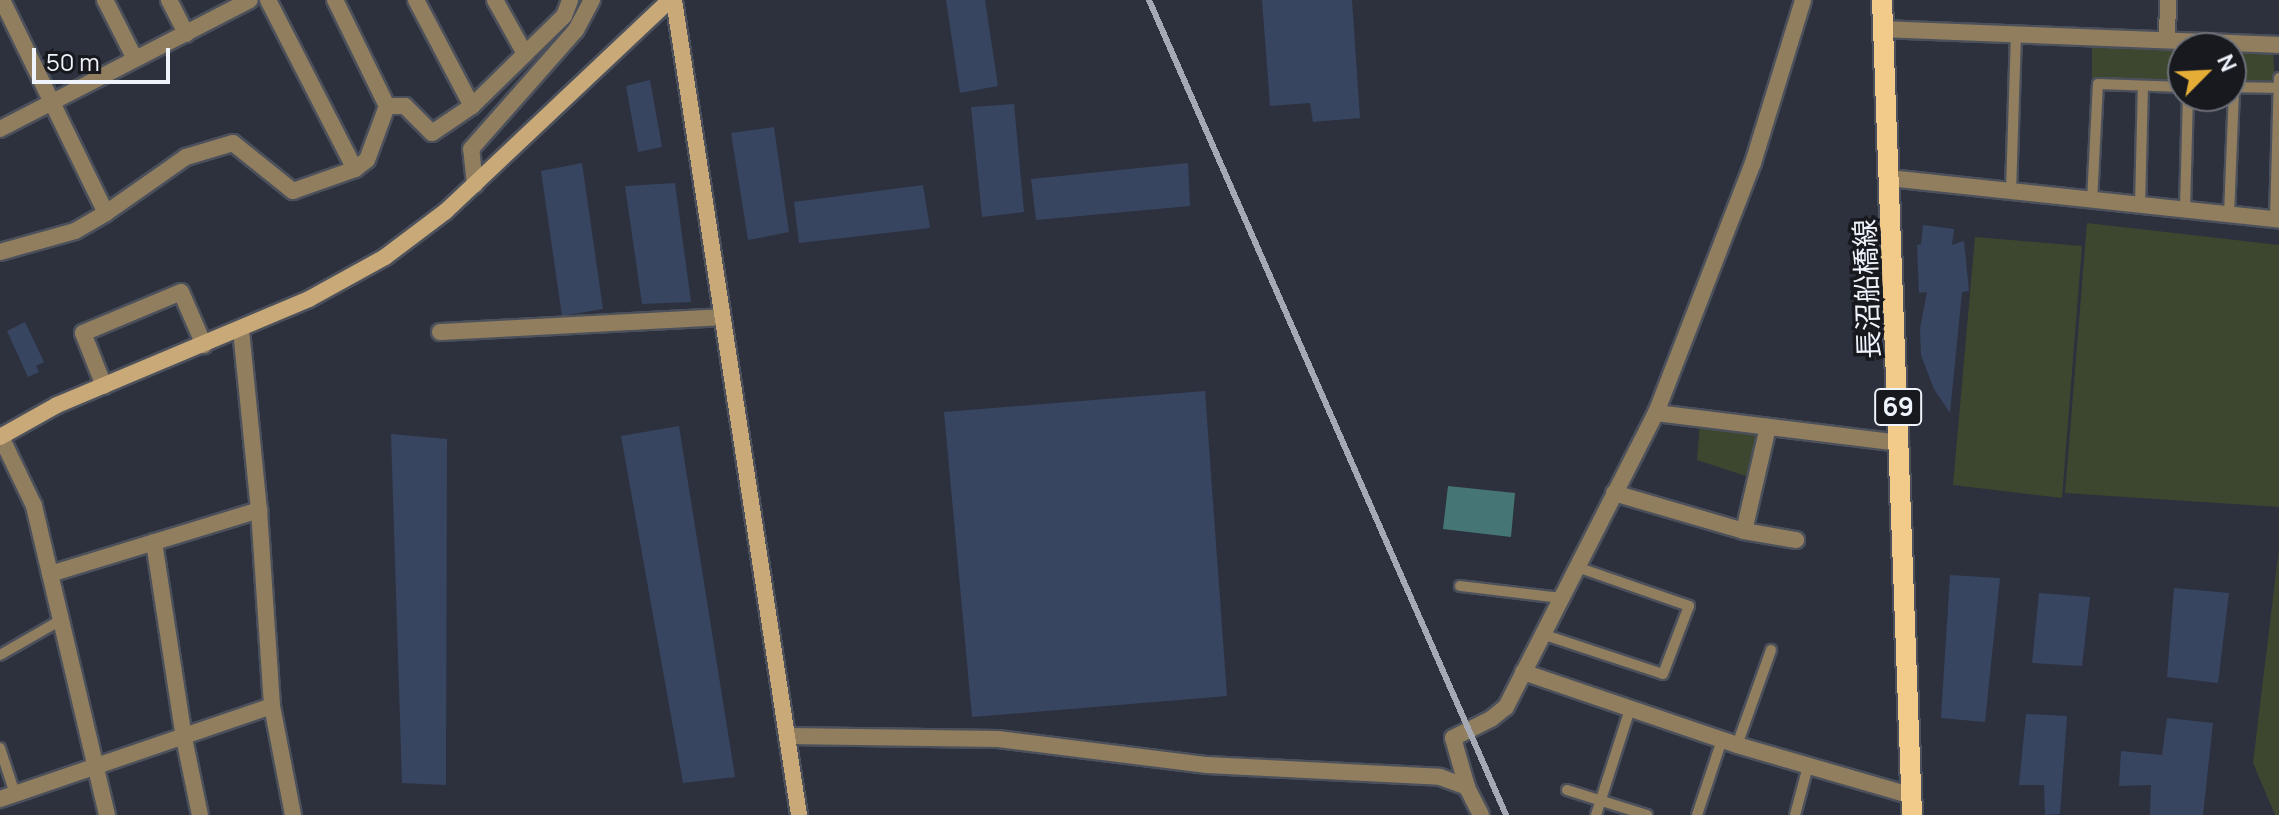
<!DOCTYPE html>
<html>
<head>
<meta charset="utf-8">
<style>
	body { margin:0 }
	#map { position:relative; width:2279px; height:815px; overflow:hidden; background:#2c313d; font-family:Manrope,"Noto Sans JP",sans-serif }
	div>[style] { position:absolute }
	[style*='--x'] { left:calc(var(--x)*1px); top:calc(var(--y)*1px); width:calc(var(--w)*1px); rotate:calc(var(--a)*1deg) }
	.green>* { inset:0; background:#3d472f }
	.water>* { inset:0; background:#467575 }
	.building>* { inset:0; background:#384561 }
	.roads { filter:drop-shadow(2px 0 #4b505b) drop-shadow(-2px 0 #4b505b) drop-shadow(0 2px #4b505b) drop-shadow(0 -2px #4b505b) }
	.lane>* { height:10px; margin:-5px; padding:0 5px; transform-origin:5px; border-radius:5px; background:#917e5f }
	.street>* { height:16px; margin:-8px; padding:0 8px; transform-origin:8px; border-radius:8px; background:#917e5f }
	.secondary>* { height:16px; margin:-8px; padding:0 8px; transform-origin:8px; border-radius:8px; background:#c8a977 }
	.primary>* { height:20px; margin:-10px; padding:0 10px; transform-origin:10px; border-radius:10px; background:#f2ca89 }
	.rail>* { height:6px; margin:-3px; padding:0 3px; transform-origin:3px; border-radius:3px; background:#a5a9b3 }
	span { translate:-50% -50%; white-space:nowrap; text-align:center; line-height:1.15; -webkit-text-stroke:7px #17191f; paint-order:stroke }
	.shield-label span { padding:2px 6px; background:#17191f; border:2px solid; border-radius:6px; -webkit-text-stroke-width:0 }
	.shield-label { font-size:26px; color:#eff3fb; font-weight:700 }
	.street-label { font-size:28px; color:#eff3fb }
	.north { position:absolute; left:2167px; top:32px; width:80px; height:80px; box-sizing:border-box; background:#17191f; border:2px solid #6d7077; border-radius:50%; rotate:66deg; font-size:22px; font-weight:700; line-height:32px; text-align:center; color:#eff3fb }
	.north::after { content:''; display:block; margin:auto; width:28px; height:36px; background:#e6ad36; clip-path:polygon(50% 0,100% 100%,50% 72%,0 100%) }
	.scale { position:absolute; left:32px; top:48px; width:138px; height:36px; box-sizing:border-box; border:4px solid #eff3fb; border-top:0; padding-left:10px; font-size:24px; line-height:28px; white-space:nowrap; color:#eff3fb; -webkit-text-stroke:6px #17191f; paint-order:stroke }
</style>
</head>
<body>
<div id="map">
	<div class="green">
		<div style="clip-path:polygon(2092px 42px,2183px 48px,2183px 81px,2092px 78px)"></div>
		<div style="clip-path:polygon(2231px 48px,2273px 50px,2275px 83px,2231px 82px)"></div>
		<div style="clip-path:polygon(2087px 223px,2279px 245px,2279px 507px,2065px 493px)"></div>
		<div style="clip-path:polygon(1975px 237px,2082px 246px,2062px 498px,1953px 485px)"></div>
		<div style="clip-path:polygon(1700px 422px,1758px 429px,1749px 477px,1697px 460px)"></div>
		<div style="clip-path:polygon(2279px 548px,2279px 815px,2275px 815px,2253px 763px)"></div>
	</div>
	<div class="water">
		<div style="clip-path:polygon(1448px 486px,1515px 493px,1511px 537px,1443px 529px)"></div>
	</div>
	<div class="building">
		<div style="clip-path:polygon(946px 0,985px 0,998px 86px,960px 93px)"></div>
		<div style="clip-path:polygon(1262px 0,1352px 0,1360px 118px,1313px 122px,1310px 103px,1270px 106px)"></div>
		<div style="clip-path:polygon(650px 80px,662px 147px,638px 152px,626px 86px)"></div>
		<div style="clip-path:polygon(1014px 104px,1024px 212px,982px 217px,971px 107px)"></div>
		<div style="clip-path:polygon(774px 127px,789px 232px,748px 240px,731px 133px)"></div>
		<div style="clip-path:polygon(582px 163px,603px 309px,562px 316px,541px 171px)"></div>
		<div style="clip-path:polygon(1188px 163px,1190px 206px,1036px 220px,1031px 179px)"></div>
		<div style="clip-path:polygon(675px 183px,691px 302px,642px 304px,625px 186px)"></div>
		<div style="clip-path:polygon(923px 185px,930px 228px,799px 243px,794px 202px)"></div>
		<div style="clip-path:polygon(1923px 225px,1954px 229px,1952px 245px,1964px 241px,1969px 291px,1962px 292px,1950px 413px,1934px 389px,1921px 355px,1920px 328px,1927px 292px,1919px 293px,1917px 245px,1921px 244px)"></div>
		<div style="clip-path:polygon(25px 322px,44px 362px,36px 366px,39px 372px,28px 377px,7px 331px)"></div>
		<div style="clip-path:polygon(1205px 391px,1227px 696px,972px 717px,944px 412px)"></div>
		<div style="clip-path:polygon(679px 426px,735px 777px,683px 783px,621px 436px)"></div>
		<div style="clip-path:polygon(391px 434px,447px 439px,446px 785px,402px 783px)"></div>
		<div style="clip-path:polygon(1950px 575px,2000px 578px,1985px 722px,1941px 718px)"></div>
		<div style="clip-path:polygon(2174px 588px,2229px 593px,2218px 683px,2167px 677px)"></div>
		<div style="clip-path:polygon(2039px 593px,2090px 597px,2082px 666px,2032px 663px)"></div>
		<div style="clip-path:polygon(2026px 714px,2067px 716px,2060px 814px,2045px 815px,2044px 785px,2019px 785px)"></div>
		<div style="clip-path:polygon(2167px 718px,2213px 723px,2203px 815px,2150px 815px,2151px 785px,2119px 786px,2121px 751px,2162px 755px)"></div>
	</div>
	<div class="roads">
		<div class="lane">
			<div style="--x:2231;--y:87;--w:48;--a:1.2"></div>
			<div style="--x:2011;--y:192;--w:158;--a:-88.2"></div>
			<div style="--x:2092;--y:201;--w:117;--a:-87.1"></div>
			<div style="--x:2098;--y:84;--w:85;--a:2"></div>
			<div style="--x:2140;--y:206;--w:120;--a:-88.6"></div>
			<div style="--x:2185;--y:209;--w:113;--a:-88.5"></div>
			<div style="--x:2229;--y:215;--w:127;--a:-87.7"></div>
			<div style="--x:2275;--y:219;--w:141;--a:-88.4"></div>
			<div style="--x:1460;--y:586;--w:101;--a:6.8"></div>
			<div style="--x:1542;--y:634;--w:127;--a:18.3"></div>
			<div style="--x:1663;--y:674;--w:73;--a:-69.1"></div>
			<div style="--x:1689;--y:606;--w:119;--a:-160.8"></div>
			<div style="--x:0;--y:655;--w:70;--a:-29.8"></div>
			<div style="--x:1737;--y:745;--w:101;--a:-70.3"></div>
			<div style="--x:0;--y:748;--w:48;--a:71.9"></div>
			<div style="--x:1567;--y:790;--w:84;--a:17.4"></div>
			<div style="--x:1596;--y:815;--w:111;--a:-72.2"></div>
			<div style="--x:1697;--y:815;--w:79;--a:-71.6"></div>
			<div style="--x:1795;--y:815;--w:51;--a:-75.1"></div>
		</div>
		<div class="street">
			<div style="--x:2;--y:0;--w:237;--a:64"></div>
			<div style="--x:105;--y:0;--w:66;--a:63"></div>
			<div style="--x:169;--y:0;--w:38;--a:63"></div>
			<div style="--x:268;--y:0;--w:190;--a:62.8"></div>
			<div style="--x:416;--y:0;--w:120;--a:62.2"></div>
			<div style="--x:495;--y:0;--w:62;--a:60.9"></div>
			<div style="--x:1883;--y:29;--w:396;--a:2.3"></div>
			<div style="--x:2167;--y:40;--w:40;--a:-88.6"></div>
			<div style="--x:387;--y:106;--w:18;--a:0"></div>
			<div style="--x:405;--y:106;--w:38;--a:45"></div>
			<div style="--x:432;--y:133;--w:48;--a:-34"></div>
			<div style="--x:472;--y:106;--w:129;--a:-44.4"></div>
			<div style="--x:564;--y:16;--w:17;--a:-69"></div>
			<div style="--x:0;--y:129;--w:281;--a:-27.3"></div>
			<div style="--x:1889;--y:178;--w:392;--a:6.1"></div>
			<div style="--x:475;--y:185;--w:36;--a:-96"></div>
			<div style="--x:471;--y:149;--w:159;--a:-48.6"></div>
			<div style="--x:576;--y:30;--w:34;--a:-62"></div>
			<div style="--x:0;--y:252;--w:78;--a:-15.6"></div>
			<div style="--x:75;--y:231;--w:36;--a:-30"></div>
			<div style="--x:106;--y:213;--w:98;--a:-35"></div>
			<div style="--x:186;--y:157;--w:49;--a:-16.6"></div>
			<div style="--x:233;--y:143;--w:77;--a:38.7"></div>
			<div style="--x:293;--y:191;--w:66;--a:-19.5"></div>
			<div style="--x:355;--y:169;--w:15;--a:-37"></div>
			<div style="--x:367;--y:160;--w:58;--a:-69.7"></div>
			<div style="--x:387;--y:106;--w:118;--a:-116.1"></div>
			<div style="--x:241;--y:330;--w:181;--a:84.3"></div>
			<div style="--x:259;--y:510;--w:196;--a:86.2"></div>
			<div style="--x:272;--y:706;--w:111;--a:79.1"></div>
			<div style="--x:440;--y:332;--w:282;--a:-3"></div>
			<div style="--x:104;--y:386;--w:57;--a:-111.6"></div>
			<div style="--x:83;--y:333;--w:106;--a:-22.7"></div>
			<div style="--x:181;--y:292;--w:58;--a:66.5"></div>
			<div style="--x:1656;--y:413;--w:246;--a:7"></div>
			<div style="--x:1;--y:437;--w:76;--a:64.4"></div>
			<div style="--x:34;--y:506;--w:318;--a:76.7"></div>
			<div style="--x:1614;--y:493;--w:135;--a:16.3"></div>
			<div style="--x:1744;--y:531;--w:107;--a:-77"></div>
			<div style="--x:1744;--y:531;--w:53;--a:9.8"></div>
			<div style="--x:154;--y:542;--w:198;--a:81.3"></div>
			<div style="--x:184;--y:738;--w:79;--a:78.3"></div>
			<div style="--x:50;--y:574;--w:219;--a:-17"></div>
			<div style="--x:1523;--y:672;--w:226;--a:18.8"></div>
			<div style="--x:1737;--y:745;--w:182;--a:16.2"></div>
			<div style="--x:787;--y:736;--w:211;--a:0.8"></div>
			<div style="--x:998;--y:739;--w:211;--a:7.1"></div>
			<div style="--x:1207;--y:765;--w:233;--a:2.9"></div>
			<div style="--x:1440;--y:777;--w:29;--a:20"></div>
			<div style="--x:0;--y:799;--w:287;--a:-18.9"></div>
			<div style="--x:1481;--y:815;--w:31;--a:-117"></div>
			<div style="--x:1467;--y:787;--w:51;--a:-105.9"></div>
			<div style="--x:1453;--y:738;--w:42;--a:-26.6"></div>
			<div style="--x:1491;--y:719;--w:19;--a:-39"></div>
			<div style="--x:1506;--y:707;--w:330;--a:-63"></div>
			<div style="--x:1656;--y:413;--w:268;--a:-68.8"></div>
			<div style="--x:1753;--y:163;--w:170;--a:-72.9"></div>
		</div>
		<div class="secondary">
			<div style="--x:674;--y:0;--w:825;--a:81.28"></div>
			<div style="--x:0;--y:437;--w:65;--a:-29.3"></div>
			<div style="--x:57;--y:405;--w:273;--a:-22.8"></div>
			<div style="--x:309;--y:299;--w:87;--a:-28.9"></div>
			<div style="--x:385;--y:257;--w:76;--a:-37"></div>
			<div style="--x:446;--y:211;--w:308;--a:-43.3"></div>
		</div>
		<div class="primary">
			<div style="--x:1882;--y:0;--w:816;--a:87.89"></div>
		</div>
	</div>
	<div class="rail">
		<div style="--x:1149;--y:0;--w:890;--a:66.34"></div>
	</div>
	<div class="shield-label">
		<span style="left:1898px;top:407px">69</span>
	</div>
	<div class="street-label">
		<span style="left:1866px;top:289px;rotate:-92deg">長沼船橋線</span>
	</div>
	<div class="north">N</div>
	<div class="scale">50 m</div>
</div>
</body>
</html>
